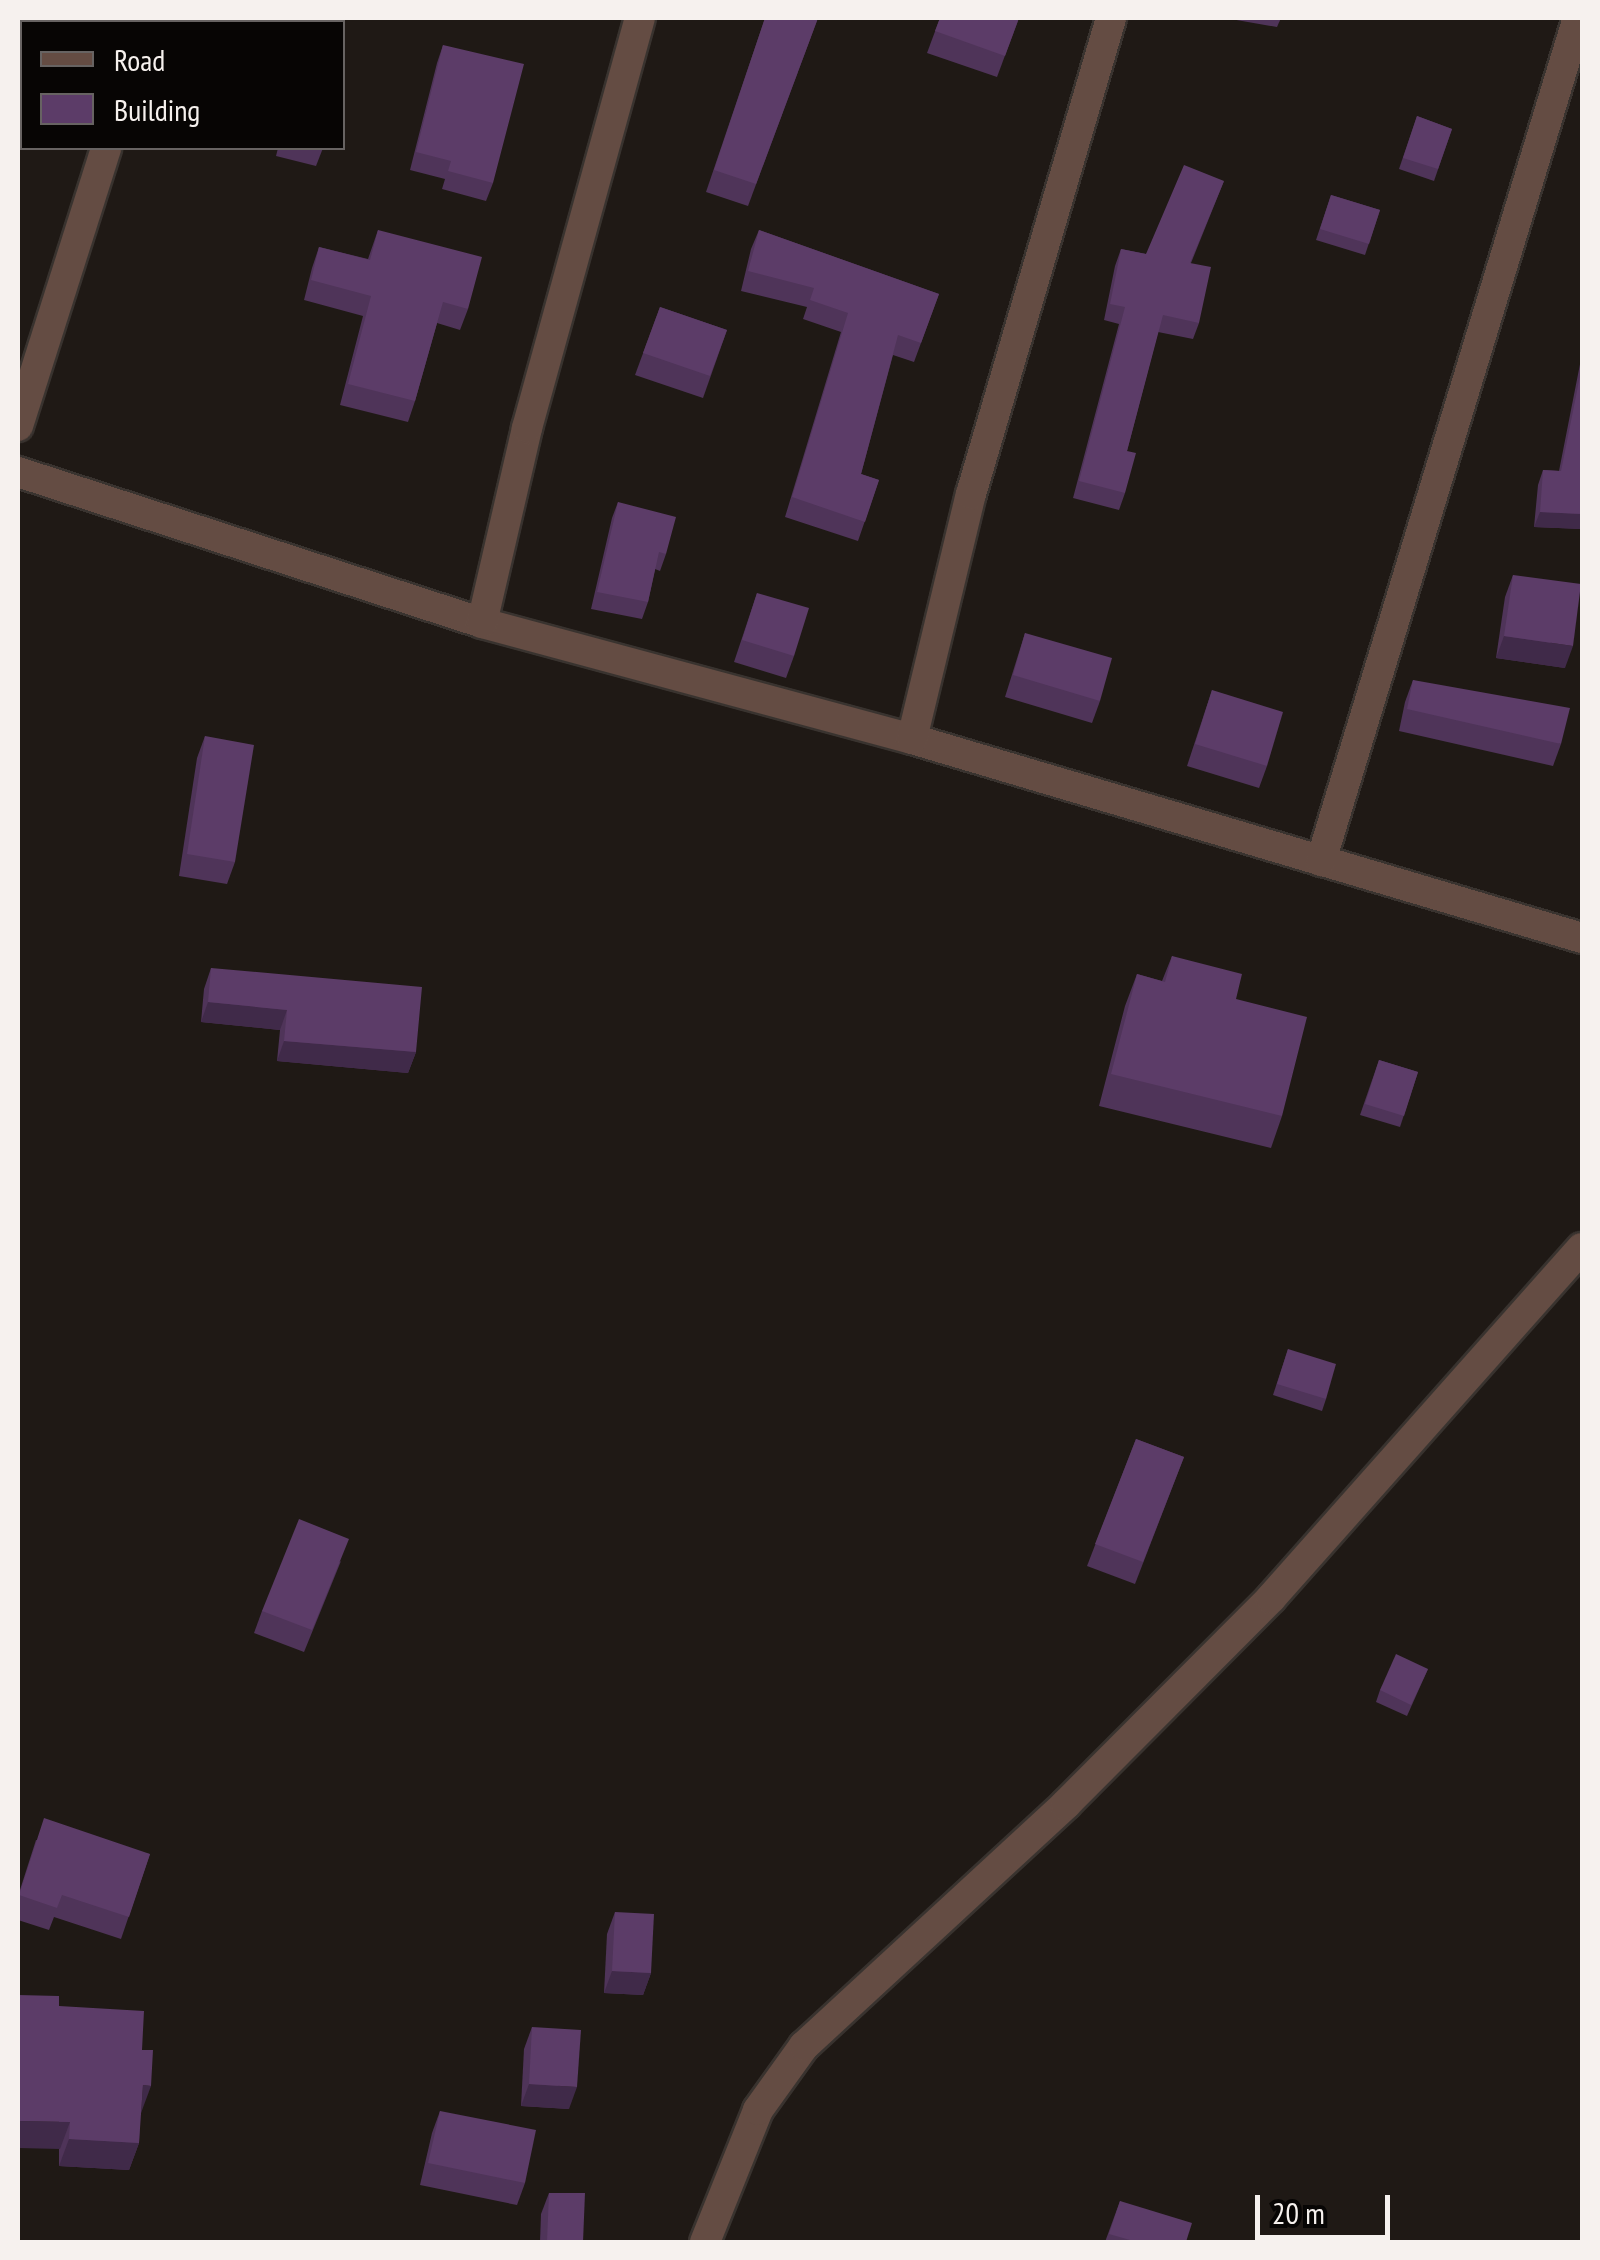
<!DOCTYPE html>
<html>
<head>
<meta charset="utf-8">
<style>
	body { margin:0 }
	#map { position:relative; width:1600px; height:2260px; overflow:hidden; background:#1f1915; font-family:"PT Sans Narrow",sans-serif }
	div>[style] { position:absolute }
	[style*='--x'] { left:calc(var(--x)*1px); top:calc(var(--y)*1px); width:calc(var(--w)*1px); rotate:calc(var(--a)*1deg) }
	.roads { filter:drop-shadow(2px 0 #39332f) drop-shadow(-2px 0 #39332f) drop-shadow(0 2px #39332f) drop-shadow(0 -2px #39332f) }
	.street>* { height:30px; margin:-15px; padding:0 15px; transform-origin:15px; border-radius:15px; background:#644c43 }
	.wall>* { inset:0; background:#4f3459 }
	.shaded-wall>* { inset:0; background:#402a49 }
	.building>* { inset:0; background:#5c3c68 }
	span { translate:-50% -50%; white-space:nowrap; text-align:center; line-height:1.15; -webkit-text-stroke:10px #070504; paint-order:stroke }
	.frame { position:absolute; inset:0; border:20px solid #f6f1ee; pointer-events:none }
	.legend { position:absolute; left:20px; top:20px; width:325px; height:130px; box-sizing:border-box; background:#070504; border:2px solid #676362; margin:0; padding:12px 18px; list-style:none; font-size:30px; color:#f6f1ee }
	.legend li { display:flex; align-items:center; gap:20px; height:50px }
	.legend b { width:50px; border:2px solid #676362 }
	.scale { position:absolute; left:1255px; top:2195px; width:135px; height:45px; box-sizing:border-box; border:5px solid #f6f1ee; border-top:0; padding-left:12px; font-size:30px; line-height:35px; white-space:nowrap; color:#f6f1ee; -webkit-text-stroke:8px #070504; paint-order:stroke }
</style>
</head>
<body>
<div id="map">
	<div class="roads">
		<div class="street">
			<div style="--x:145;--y:22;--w:4;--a:-63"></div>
			<div style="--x:18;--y:426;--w:292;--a:-72.4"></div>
			<div style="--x:18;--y:472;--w:488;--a:18"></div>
			<div style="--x:482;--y:623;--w:445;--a:15.1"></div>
			<div style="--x:912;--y:739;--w:699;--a:16.54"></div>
			<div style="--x:482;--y:623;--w:200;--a:-77"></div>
			<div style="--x:527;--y:428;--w:425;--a:-74.6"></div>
			<div style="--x:912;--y:739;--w:252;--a:-76.5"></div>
			<div style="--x:971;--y:494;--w:496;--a:-73.6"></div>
			<div style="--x:1321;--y:861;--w:881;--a:-73.05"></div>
			<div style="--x:705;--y:2242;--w:142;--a:-68.1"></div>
			<div style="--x:758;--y:2110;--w:79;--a:-54.3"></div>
			<div style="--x:804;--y:2046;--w:357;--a:-42.7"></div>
			<div style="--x:1066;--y:1804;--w:291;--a:-45.1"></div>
			<div style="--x:1271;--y:1598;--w:468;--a:-48.4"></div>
		</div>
	</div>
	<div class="wall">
		<div style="clip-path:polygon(765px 18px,818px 18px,748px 206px,706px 192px)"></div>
		<div style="clip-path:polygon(940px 18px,1019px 18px,997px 77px,927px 53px)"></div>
		<div style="clip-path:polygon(1225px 18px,1281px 18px,1277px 27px)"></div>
		<div style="clip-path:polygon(443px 45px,493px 183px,486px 201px,442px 189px,445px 179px,410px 170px,437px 63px)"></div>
		<div style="clip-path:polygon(1417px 116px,1452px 129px,1434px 181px,1399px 169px)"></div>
		<div style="clip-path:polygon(278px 148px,323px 148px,316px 166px,276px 156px)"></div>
		<div style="clip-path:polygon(1224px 181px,1191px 263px,1199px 323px,1193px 339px,1158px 332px,1127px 451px,1125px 493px,1119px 510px,1073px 498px,1119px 324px,1104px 320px,1115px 266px,1121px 249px,1146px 254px)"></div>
		<div style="clip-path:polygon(1331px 195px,1380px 210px,1365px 255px,1316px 240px)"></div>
		<div style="clip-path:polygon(378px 230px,468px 309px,460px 330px,437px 323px,415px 401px,408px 422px,340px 405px,363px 316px,304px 300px,312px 268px,319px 247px,368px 259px)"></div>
		<div style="clip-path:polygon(759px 230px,939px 294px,914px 362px,893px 355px,861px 474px,879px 480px,858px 541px,785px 517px,841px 332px,803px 319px,807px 307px,741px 291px,751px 249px)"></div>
		<div style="clip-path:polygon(660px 307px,727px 330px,703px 398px,635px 375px)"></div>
		<div style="clip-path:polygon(1582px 354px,1582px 529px,1534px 527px,1538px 485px,1543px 470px,1559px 471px)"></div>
		<div style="clip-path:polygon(618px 502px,666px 554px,660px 571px,655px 569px,648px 602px,642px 619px,591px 609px,612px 518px)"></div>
		<div style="clip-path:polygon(1513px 575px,1565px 668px,1496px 658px,1505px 597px)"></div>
		<div style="clip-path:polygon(757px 593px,794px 656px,786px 678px,734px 662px)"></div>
		<div style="clip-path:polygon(1025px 633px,1100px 701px,1092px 723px,1005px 697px)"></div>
		<div style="clip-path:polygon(1413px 680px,1561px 744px,1553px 766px,1399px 731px,1405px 702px)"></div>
		<div style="clip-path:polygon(1212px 690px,1267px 766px,1259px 788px,1187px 766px)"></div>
		<div style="clip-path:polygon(205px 736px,235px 862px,227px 884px,179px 876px,197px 758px)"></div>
		<div style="clip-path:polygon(1172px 956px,1236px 999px,1282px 1116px,1271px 1148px,1099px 1106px,1125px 1006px,1137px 974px,1162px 981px)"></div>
		<div style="clip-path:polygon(211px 968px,416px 1052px,408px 1073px,277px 1061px,280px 1030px,201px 1022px,204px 989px)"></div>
		<div style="clip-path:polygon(1379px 1060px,1418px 1072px,1400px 1127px,1360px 1115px)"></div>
		<div style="clip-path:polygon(1288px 1349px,1326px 1399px,1322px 1411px,1273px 1395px)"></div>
		<div style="clip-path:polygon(1136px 1439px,1184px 1457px,1135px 1584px,1087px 1566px)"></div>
		<div style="clip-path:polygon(341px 1561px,304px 1652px,254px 1633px,262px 1611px)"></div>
		<div style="clip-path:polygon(1428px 1669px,1407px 1716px,1376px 1702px,1380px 1690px)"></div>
		<div style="clip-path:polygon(36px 1840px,150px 1854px,121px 1939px,54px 1917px,49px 1930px,18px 1920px,18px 1896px)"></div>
		<div style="clip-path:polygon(615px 1912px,651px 1973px,643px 1995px,604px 1993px,607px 1934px)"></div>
		<div style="clip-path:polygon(59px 2006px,142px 2050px,139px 2143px,129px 2170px,59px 2166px)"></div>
		<div style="clip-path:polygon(532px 2027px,569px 2109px,521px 2106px,524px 2049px)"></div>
		<div style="clip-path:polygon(440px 2111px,525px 2183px,517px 2205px,420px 2185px,432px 2133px)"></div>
		<div style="clip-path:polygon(549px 2193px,583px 2242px,540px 2242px,541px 2214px)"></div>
		<div style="clip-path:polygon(1120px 2201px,1186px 2242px,1105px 2242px)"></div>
	</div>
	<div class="shaded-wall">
		<div style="clip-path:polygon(1540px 512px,1582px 514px,1582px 529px,1534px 527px)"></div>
		<div style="clip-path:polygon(1504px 636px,1573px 646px,1565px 668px,1496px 658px)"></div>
		<div style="clip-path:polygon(208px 1002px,287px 1010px,280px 1030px,201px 1022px)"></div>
		<div style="clip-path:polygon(284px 1041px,416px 1052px,408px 1073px,277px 1061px)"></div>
		<div style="clip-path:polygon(612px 1971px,651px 1973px,643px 1995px,604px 1993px)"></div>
		<div style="clip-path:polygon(529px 2084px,577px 2087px,569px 2109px,521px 2106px)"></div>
		<div style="clip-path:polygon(143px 2085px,151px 2086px,141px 2113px)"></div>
		<div style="clip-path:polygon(18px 2121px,70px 2122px,60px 2149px,18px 2148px)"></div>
		<div style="clip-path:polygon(69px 2139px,139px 2143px,129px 2170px,59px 2166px)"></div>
	</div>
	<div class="building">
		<div style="clip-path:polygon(18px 18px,42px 18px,41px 22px,22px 22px,22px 101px,18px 122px)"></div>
		<div style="clip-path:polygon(257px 18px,294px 18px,293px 22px,273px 22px)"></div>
		<div style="clip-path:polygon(765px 18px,818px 18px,756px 184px,714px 170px)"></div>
		<div style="clip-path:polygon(940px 18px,1019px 18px,1005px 56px,935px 31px)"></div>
		<div style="clip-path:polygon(443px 45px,524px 64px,493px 183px,448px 171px,451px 161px,416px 152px)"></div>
		<div style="clip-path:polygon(1417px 116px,1452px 129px,1438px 169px,1403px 158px)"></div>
		<div style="clip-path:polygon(1184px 165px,1224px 181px,1190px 263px,1211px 267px,1199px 323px,1163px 315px,1127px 451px,1136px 453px,1125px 493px,1079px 481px,1125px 307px,1110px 304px,1121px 249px,1146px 254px)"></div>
		<div style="clip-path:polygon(1331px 195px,1380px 210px,1369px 244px,1320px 229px)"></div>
		<div style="clip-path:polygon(378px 230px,482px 257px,468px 309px,443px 302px,415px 401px,348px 384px,371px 296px,311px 280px,319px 247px,370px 260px)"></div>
		<div style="clip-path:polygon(759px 230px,939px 294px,921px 343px,898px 335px,861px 474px,879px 480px,865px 522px,792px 497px,848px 313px,810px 300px,814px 288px,748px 271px)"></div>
		<div style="clip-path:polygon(660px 307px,727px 330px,710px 376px,643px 353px)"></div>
		<div style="clip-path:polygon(1582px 366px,1582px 514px,1540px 512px,1543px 470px,1561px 471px)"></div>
		<div style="clip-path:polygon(618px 502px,676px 517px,666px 554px,659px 552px,648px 602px,597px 592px)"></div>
		<div style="clip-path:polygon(1513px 575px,1581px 584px,1573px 646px,1504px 636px)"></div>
		<div style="clip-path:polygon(757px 593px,809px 608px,794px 656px,742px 640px)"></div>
		<div style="clip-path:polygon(1025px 633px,1112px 658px,1100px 701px,1013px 675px)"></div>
		<div style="clip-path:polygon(1413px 680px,1570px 708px,1561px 744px,1407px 709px)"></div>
		<div style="clip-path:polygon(1212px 690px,1283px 712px,1267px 766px,1195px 744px)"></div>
		<div style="clip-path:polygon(205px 736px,254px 745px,235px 862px,187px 854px)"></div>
		<div style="clip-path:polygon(1172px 956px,1242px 974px,1236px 999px,1307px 1017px,1282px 1116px,1111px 1074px,1137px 974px,1165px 982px)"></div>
		<div style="clip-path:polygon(211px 968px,422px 987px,416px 1052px,284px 1041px,287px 1010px,208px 1002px)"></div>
		<div style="clip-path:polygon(1379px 1060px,1418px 1072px,1404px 1116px,1365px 1104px)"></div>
		<div style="clip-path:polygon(1288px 1349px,1336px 1364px,1326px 1399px,1277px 1384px)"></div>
		<div style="clip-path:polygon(1136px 1439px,1184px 1457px,1143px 1562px,1095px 1544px)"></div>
		<div style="clip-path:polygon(299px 1519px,349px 1539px,312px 1630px,262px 1611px)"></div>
		<div style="clip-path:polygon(1396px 1654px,1428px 1669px,1411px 1705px,1380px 1690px)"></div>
		<div style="clip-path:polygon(44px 1818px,150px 1854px,129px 1917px,62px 1895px,57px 1908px,19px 1895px)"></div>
		<div style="clip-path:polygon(615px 1912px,654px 1914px,651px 1973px,612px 1971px)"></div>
		<div style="clip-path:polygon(18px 1995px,59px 1996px,59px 2006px,144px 2011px,142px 2050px,153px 2050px,151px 2086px,143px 2085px,139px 2143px,69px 2139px,70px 2122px,18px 2121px)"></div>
		<div style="clip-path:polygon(532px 2027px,581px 2030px,577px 2087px,529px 2084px)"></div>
		<div style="clip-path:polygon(440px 2111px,536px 2130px,525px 2183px,428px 2163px)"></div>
		<div style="clip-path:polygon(549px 2193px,585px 2193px,583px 2242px,547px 2242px)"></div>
		<div style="clip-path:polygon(1120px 2201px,1192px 2223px,1186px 2242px,1137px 2242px,1109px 2234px)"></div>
	</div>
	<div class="frame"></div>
	<ul class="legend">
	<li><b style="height:12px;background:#644c43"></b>Road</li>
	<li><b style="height:28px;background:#5c3c68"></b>Building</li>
	</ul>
	<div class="scale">20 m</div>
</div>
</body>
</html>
